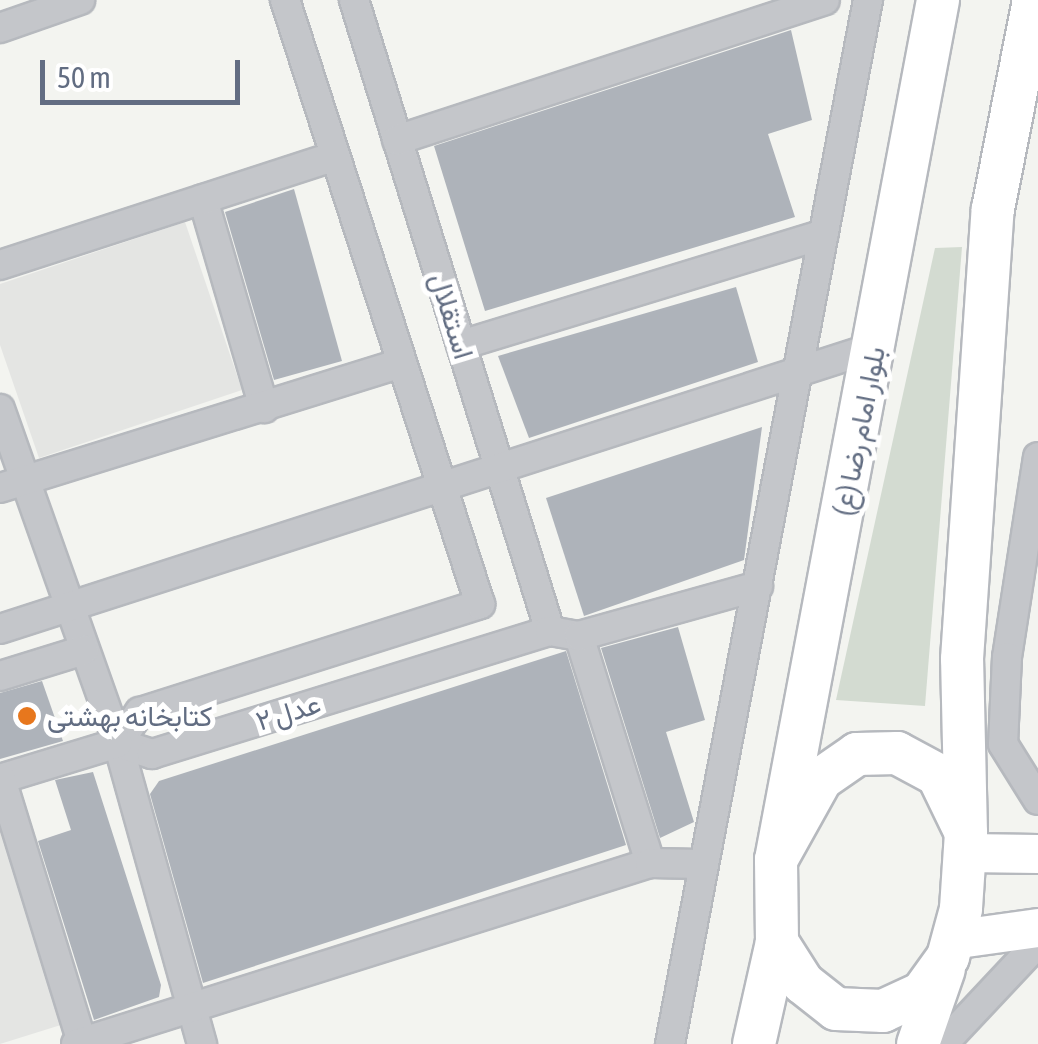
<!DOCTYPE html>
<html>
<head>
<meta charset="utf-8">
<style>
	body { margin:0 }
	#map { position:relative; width:1038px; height:1044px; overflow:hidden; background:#f3f4f0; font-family:"Asap Condensed",Vazirmatn,sans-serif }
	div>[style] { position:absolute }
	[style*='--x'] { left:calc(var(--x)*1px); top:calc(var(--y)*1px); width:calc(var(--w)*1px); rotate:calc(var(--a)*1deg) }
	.built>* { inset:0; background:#e4e5e3 }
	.green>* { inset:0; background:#d3dbd1 }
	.building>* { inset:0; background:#aeb3ba }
	.roads { filter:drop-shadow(2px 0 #b6b9be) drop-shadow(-2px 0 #b6b9be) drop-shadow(0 2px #b6b9be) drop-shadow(0 -2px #b6b9be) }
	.minor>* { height:28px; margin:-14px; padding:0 14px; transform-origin:14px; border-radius:14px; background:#c4c6ca }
	.secondary>* { height:38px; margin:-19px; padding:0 19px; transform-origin:19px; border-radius:19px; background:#fff }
	.primary>* { height:42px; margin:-21px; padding:0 21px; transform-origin:21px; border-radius:21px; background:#fff }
	.dots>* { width:28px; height:28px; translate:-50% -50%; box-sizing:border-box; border:5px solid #fff; border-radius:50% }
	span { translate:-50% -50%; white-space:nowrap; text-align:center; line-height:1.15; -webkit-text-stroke:10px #fff; paint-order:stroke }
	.street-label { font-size:28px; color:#626d82 }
	.poi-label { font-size:28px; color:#626d82 }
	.left { translate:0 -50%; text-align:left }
	.scale { position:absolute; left:40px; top:60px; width:200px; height:45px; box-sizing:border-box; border:5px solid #626d82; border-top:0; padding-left:12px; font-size:30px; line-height:35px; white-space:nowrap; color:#626d82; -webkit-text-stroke:8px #fff; paint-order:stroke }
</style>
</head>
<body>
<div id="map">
	<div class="built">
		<div style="clip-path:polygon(185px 222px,242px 390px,39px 458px,0 345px,0 284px)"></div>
		<div style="clip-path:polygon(0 819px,64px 1024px,0 1044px)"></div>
	</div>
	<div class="green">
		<div style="clip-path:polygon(962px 247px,925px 706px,836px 700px,935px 248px)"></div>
	</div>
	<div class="building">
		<div style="clip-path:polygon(791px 30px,812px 120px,768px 134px,795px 217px,485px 311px,434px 146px)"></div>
		<div style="clip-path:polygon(294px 189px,342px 361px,274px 380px,225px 212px)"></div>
		<div style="clip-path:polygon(736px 287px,758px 362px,529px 438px,498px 356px)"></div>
		<div style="clip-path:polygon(762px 427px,744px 560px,584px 616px,546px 498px)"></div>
		<div style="clip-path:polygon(678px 627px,705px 720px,666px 732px,694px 822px,660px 838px,601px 648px)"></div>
		<div style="clip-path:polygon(566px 651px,626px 845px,203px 983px,150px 794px,159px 781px)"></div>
		<div style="clip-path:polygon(42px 681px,63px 741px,0 759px,0 693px)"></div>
		<div style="clip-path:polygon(93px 772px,161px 985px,159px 997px,94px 1020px,38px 841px,71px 830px,55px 780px)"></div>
	</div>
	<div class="roads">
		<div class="minor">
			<div style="--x:354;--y:0;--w:661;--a:72.74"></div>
			<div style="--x:0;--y:28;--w:85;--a:-19.3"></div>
			<div style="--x:397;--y:140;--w:450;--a:-18.1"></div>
			<div style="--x:203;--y:199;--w:218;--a:73.7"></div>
			<div style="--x:0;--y:265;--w:352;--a:-18"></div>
			<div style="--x:461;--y:345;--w:379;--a:-17"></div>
			<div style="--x:0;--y:409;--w:354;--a:70.5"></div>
			<div style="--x:118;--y:743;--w:313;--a:74.4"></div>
			<div style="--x:1038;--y:457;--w:202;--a:98.8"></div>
			<div style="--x:1007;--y:657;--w:87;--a:92.6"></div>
			<div style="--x:1003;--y:744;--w:66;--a:58"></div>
			<div style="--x:0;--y:488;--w:421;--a:-17.3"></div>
			<div style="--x:0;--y:629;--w:919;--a:-17.86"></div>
			<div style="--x:579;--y:636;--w:238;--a:72.6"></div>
			<div style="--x:0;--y:676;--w:88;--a:-17.2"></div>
			<div style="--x:118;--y:743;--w:38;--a:-55"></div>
			<div style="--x:140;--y:712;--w:357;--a:-17.6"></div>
			<div style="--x:480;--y:604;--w:635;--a:-107.89"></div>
			<div style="--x:118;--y:743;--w:36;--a:18"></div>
			<div style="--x:152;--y:754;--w:417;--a:-17.2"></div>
			<div style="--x:550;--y:631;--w:29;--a:10"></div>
			<div style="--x:579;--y:636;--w:186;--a:-15.6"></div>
			<div style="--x:0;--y:779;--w:123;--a:-17"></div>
			<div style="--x:1;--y:779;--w:275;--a:72.9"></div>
			<div style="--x:76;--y:1044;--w:602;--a:-17.5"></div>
			<div style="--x:650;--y:863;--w:51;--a:1.1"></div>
			<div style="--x:670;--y:1044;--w:1063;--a:-79.26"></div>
			<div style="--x:943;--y:1044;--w:139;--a:-46.8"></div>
		</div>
		<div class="secondary">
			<div style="--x:967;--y:853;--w:71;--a:0.8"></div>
			<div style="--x:952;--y:940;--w:87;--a:-7.9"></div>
		</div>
		<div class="primary">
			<div style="--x:897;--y:753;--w:47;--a:28.2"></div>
			<div style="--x:938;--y:775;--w:64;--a:64.2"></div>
			<div style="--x:966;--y:833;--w:76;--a:93.8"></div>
			<div style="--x:961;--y:909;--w:50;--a:105.2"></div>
			<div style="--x:948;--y:957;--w:44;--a:125.8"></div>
			<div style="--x:922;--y:993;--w:43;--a:155.2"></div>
			<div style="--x:883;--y:1011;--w:47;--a:-177.6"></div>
			<div style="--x:836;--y:1009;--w:42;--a:-141.8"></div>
			<div style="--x:803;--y:983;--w:49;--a:-122.4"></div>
			<div style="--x:777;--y:942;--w:82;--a:-90.7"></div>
			<div style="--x:776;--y:860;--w:93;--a:-60.9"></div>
			<div style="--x:821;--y:779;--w:44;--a:-34.8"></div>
			<div style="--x:857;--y:754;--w:40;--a:-1.4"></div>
			<div style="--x:966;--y:833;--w:174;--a:-91.3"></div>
			<div style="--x:962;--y:659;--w:451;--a:-86.1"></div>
			<div style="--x:993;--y:209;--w:213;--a:-78.9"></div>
			<div style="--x:776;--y:860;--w:875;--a:-79.33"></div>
			<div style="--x:754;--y:1044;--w:105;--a:-77.3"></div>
			<div style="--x:918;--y:1044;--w:79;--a:-70.9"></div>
		</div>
	</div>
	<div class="dots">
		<div style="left:27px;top:716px;background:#e7771d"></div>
	</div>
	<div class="street-label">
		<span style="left:452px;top:316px;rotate:73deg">استقلال</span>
		<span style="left:859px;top:431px;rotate:-79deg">بلوار امام رضا (ع)</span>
		<span style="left:288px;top:712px;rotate:-17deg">عدل ۲</span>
	</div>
	<div class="poi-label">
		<span class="left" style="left:47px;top:716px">کتابخانه بهشتی</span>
	</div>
	<div class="scale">50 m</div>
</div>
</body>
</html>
